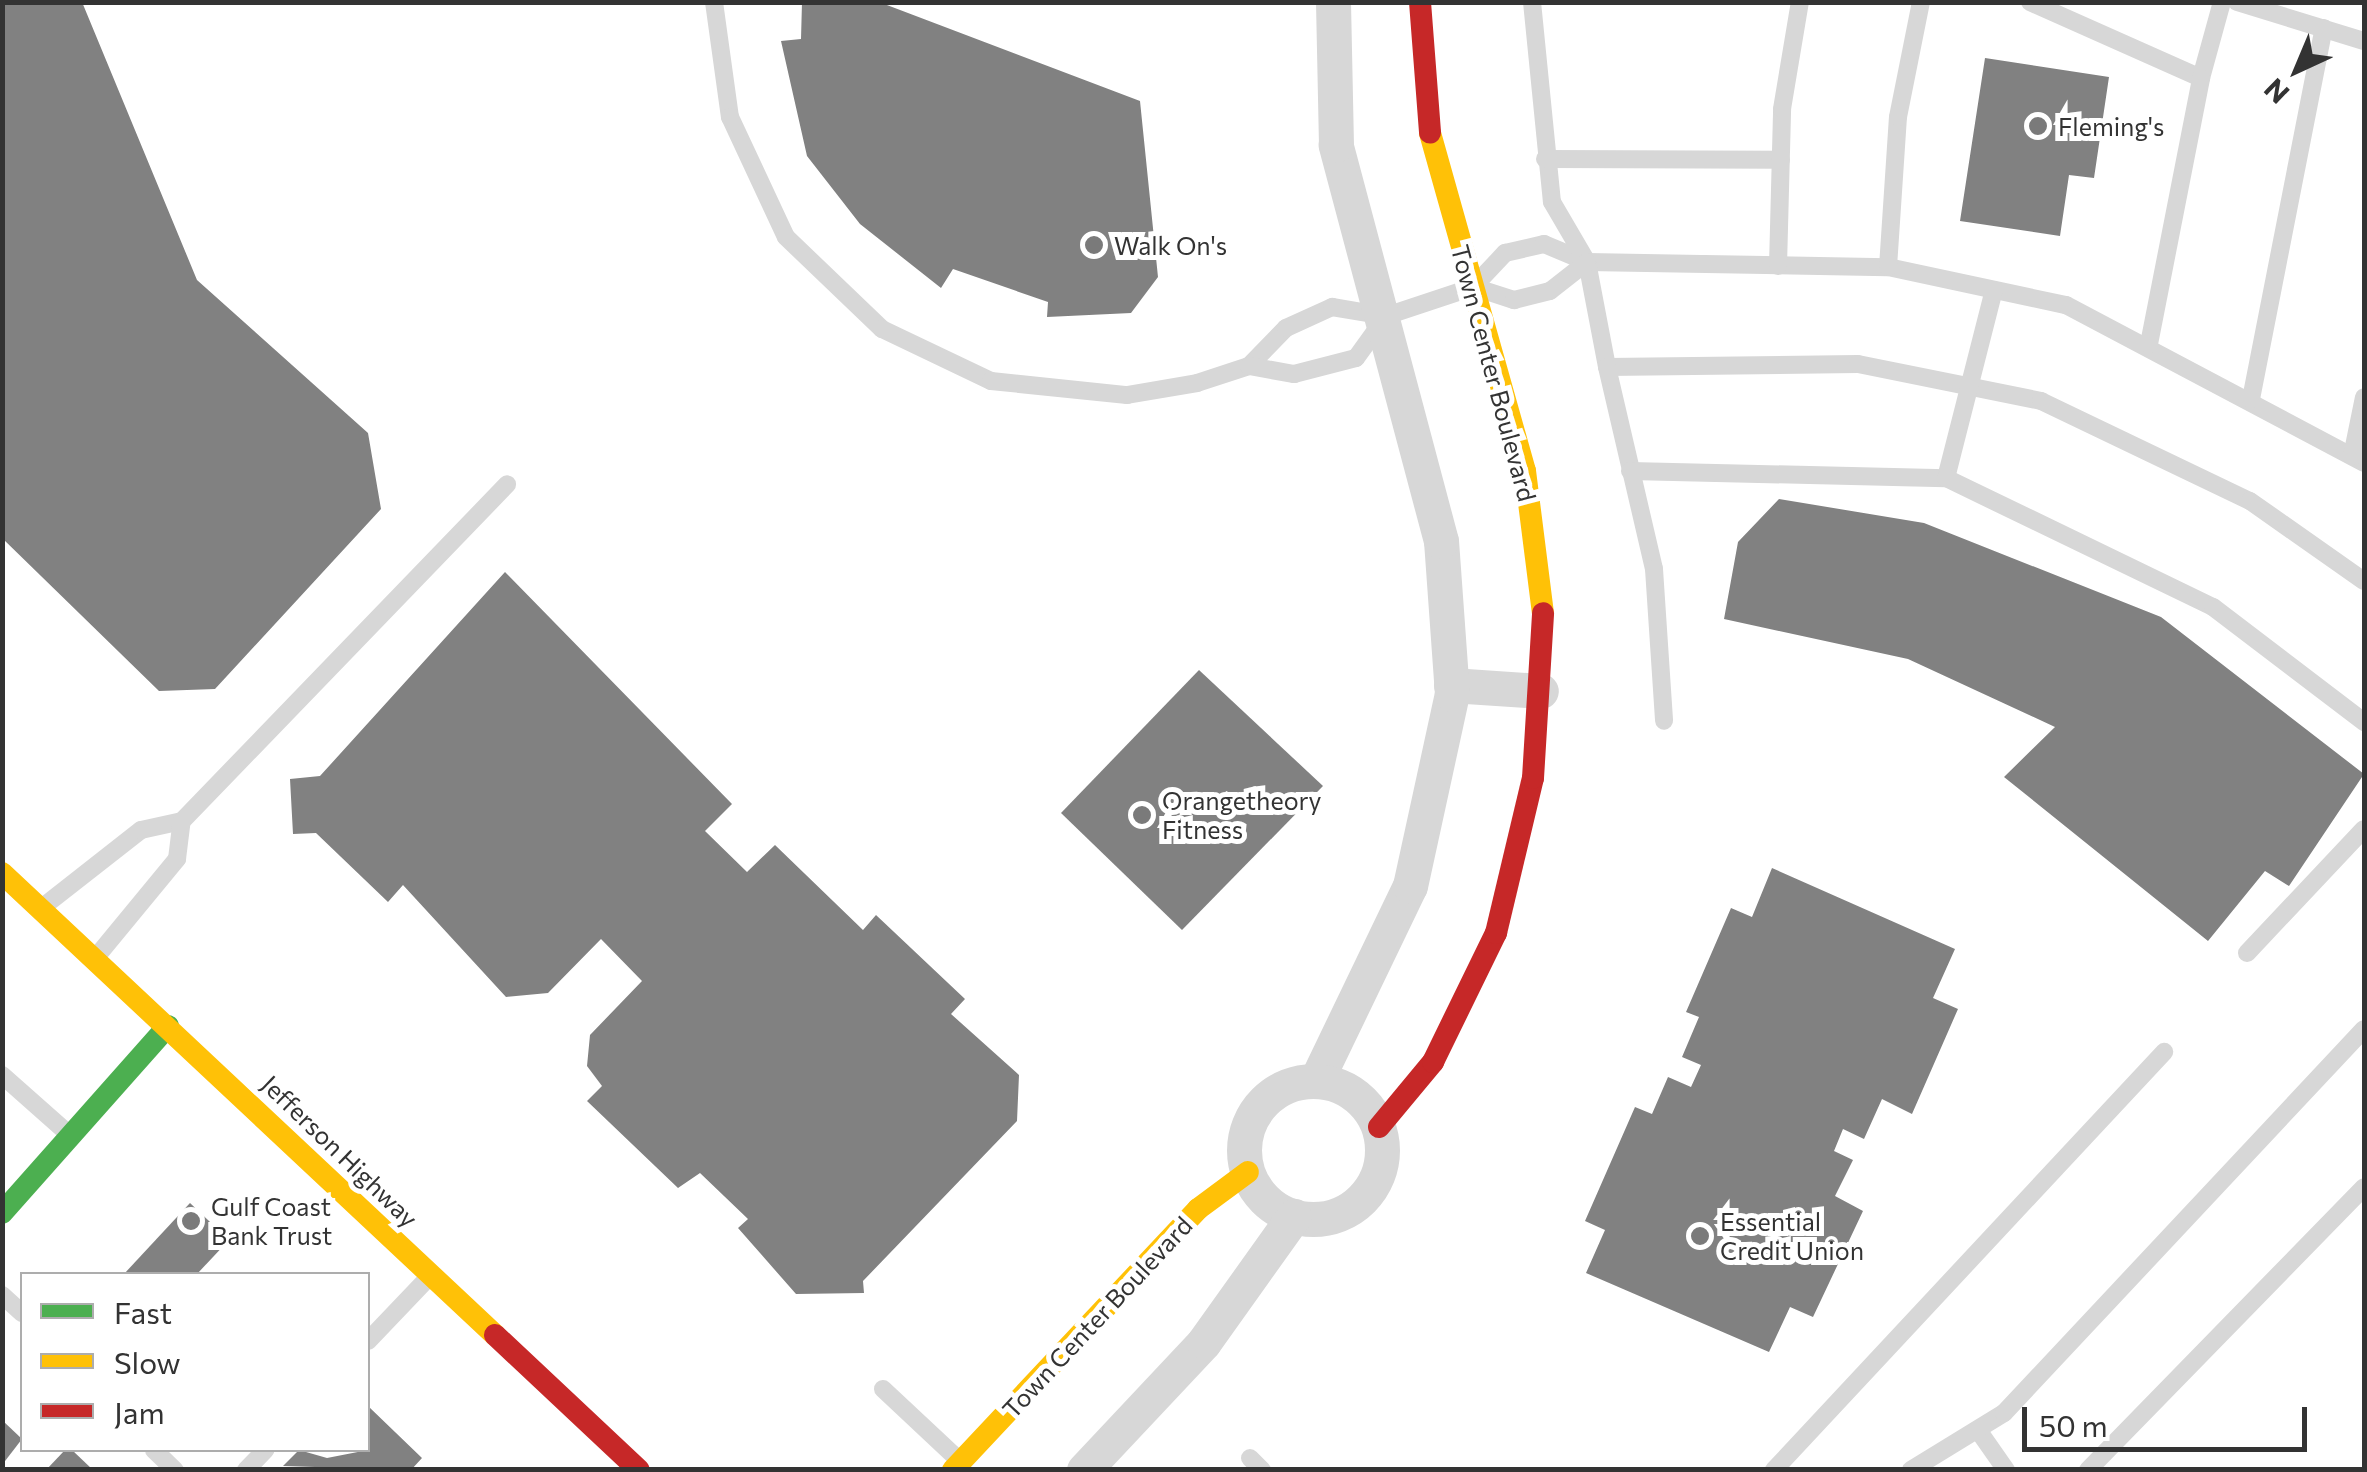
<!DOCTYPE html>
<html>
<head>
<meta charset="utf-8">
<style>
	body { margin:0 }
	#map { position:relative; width:2367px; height:1472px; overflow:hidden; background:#fff; font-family:Commissioner,sans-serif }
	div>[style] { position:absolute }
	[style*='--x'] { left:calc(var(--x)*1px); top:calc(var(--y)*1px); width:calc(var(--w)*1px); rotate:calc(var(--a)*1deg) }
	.building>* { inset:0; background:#818181 }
	.lane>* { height:18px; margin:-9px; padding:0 9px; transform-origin:9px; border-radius:9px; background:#d7d7d7 }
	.street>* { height:35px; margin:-17.5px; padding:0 17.5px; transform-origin:17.5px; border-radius:17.5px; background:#d7d7d7 }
	.street>.ring { margin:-17.5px; padding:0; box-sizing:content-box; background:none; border:35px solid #d7d7d7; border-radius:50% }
	.fast>* { height:22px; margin:-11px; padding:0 11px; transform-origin:11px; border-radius:11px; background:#4caf50 }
	.slow>* { height:22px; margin:-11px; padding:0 11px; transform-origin:11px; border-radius:11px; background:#ffc107 }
	.jam>* { height:22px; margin:-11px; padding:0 11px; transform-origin:11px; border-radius:11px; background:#c62828 }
	.dots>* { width:28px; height:28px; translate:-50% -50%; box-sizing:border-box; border:5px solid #fff; border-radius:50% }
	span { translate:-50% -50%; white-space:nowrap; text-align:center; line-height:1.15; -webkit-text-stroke:10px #fff; paint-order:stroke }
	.poi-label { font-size:25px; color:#333 }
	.left { translate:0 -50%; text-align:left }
	.street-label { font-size:25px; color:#333 }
	.frame { position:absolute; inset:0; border:5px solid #333; pointer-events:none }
	.legend { position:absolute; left:20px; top:1272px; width:350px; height:180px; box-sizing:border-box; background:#fff; border:2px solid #adadad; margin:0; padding:12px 18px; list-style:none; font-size:30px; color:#333 }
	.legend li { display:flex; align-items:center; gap:20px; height:50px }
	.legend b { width:50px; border:2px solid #adadad }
	.north { position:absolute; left:2247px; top:20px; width:100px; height:100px; -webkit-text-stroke:8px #fff; paint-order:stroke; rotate:224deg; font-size:28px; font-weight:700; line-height:40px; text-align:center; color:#333 }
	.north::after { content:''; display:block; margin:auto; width:35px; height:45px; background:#333; clip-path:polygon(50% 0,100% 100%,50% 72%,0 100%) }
	.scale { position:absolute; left:2022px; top:1407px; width:285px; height:45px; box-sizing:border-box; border:5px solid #333; border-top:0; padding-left:12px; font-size:30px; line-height:35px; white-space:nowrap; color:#333; -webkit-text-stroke:8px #fff; paint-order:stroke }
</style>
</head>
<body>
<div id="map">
	<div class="building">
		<div style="clip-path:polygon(2px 2px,82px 2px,197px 280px,368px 433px,381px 509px,215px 689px,159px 691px,2px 538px)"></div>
		<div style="clip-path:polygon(802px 2px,879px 2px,1140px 101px,1158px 277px,1131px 313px,1047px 317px,1048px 302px,953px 269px,941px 288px,860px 224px,807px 156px,781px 41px,801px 39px)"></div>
		<div style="clip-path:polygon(1985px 58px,2109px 77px,2094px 178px,2069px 175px,2060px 236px,1960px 221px)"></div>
		<div style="clip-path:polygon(1779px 499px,1924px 523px,2161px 617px,2364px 774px,2289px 886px,2265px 871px,2208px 941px,2004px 777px,2055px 727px,1908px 659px,1724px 619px,1738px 542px)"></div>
		<div style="clip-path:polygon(505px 572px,732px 804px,705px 831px,747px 872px,775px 845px,863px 930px,876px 915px,965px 999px,951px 1014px,1019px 1075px,1017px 1121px,863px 1281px,864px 1293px,796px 1294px,738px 1228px,748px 1219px,700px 1173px,678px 1188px,587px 1101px,602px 1086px,587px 1066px,590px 1035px,642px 981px,601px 939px,548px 993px,506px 997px,403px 885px,388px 902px,316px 833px,293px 834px,290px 779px,320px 776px)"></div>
		<div style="clip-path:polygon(1199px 670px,1323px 786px,1182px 930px,1061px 813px)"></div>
		<div style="clip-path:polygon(1772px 868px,1955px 949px,1933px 998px,1958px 1009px,1912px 1114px,1882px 1099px,1864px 1139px,1843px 1129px,1834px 1151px,1853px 1160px,1835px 1196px,1863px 1211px,1813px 1317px,1790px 1307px,1769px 1352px,1586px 1273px,1605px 1230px,1585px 1221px,1635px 1107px,1652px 1114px,1668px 1077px,1691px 1087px,1701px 1065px,1682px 1057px,1699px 1017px,1686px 1012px,1731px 908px,1752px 917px)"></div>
		<div style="clip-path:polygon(190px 1203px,229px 1240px,197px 1274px,124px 1274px)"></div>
		<div style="clip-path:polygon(368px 1406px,422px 1458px,411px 1470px,283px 1466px,299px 1450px,327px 1458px,368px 1450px)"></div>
		<div style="clip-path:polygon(2px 1420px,22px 1439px,2px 1465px)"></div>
		<div style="clip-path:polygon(65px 1450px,72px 1450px,93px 1470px,46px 1470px)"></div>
	</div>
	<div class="lane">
		<div style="--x:714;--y:2;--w:116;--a:82.1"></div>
		<div style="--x:730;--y:117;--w:132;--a:65"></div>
		<div style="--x:786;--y:237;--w:133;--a:43.8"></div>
		<div style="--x:882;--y:329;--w:121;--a:25.5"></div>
		<div style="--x:991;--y:381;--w:137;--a:5.9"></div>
		<div style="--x:1127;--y:395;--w:71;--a:-9.7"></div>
		<div style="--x:1197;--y:383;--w:55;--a:-18.1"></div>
		<div style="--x:1249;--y:366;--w:53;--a:-45.8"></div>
		<div style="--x:1286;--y:328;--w:51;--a:-24.5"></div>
		<div style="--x:1332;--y:307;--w:55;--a:9.5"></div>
		<div style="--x:1386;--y:316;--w:92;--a:-18.4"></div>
		<div style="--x:1473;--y:287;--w:47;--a:-46.7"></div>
		<div style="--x:1505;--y:253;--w:40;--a:-13"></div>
		<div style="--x:1544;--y:244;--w:47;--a:22.7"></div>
		<div style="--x:1587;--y:262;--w:301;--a:1"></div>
		<div style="--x:1888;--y:267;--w:182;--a:12.1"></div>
		<div style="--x:2066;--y:305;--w:337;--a:27.9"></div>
		<div style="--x:1532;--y:2;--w:201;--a:84.3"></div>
		<div style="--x:1552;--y:202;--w:69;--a:59.7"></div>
		<div style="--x:1587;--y:262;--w:107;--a:79.2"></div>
		<div style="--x:1607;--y:367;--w:251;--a:-0.7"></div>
		<div style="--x:1858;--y:364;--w:187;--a:11.4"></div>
		<div style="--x:2041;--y:401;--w:232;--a:25.6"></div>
		<div style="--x:2250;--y:501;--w:139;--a:35.1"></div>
		<div style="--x:2030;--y:2;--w:187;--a:24"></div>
		<div style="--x:2201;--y:78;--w:79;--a:-74.6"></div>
		<div style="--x:2237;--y:2;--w:133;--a:17.1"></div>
		<div style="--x:1545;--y:159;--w:236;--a:0.2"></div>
		<div style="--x:1778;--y:266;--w:157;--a:-88.5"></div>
		<div style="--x:1782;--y:109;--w:109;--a:-80.5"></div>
		<div style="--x:1888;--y:267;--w:150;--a:-86.2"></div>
		<div style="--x:1898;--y:117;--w:117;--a:-78.7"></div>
		<div style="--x:1480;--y:289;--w:36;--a:18"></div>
		<div style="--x:1514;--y:300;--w:37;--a:-14"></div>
		<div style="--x:1550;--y:291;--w:47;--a:-38.1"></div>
		<div style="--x:2149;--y:344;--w:271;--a:-78.9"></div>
		<div style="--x:1249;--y:366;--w:46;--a:10.1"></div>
		<div style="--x:1294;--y:374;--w:64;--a:-14.5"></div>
		<div style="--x:1356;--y:358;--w:44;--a:-54.2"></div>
		<div style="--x:1607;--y:367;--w:207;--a:76.9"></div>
		<div style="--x:1654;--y:569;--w:152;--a:86.2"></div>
		<div style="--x:2251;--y:399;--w:378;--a:-78.9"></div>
		<div style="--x:2361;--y:454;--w:9;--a:167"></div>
		<div style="--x:2352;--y:456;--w:60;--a:-78.5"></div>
		<div style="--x:1630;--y:471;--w:316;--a:1.3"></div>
		<div style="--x:1946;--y:478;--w:194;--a:-75.7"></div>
		<div style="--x:1946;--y:478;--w:297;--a:25.8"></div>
		<div style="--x:2213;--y:607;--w:190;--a:37.3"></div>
		<div style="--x:44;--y:906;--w:123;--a:-38.1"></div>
		<div style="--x:141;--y:830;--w:42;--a:-12.4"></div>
		<div style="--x:182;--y:821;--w:468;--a:-46"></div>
		<div style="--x:2247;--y:953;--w:170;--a:-46.7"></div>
		<div style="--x:97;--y:956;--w:126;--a:-50.5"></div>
		<div style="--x:177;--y:859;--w:38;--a:-83"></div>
		<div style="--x:2;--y:1075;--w:92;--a:41.5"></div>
		<div style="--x:2;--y:1295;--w:27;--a:42"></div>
		<div style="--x:368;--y:1341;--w:84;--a:-46.4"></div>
		<div style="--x:883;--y:1389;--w:104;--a:43.1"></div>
		<div style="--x:1978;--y:1430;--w:49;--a:55"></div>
		<div style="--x:154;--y:1450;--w:29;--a:44"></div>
		<div style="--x:1250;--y:1458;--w:17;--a:45"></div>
		<div style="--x:246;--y:1470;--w:28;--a:-46"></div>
		<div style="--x:1774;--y:1470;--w:572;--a:-46.98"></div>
		<div style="--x:1911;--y:1470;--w:109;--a:-31.5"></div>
		<div style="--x:2004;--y:1413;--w:526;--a:-46.85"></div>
		<div style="--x:2088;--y:1470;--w:395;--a:-45.7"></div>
	</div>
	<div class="street">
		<div style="--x:1451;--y:685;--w:90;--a:3.8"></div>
		<div style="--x:1316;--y:1081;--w:216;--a:-64.3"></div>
		<div style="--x:1410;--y:886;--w:197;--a:-77.7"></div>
		<div style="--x:1452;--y:694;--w:153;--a:-94.1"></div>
		<div style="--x:1441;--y:541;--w:410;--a:-104.9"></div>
		<div style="--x:1336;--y:145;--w:143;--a:-91.2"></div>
		<div class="ring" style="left:1244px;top:1081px;width:103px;height:103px"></div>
		<div style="--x:1084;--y:1470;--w:175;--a:-46.8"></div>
		<div style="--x:1204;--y:1342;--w:155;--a:-54.5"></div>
	</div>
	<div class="fast">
		<div style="--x:2;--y:1213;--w:250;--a:-48.4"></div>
	</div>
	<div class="slow">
		<div style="--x:1430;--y:133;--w:351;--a:74.3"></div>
		<div style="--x:1525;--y:471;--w:143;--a:82.8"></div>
		<div style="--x:2;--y:873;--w:676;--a:43.14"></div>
		<div style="--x:953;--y:1470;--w:358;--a:-46.8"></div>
		<div style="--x:1198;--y:1209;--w:62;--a:-36.5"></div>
	</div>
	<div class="jam">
		<div style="--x:1420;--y:2;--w:131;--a:85.6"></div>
		<div style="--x:1379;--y:1127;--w:85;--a:-50.3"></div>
		<div style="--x:1433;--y:1062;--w:144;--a:-64"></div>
		<div style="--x:1496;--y:933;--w:159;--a:-76.6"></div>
		<div style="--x:1533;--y:778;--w:165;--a:-86.5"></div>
		<div style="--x:495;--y:1335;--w:197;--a:43.2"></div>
	</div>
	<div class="dots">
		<div style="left:2038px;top:126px;background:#7a7a7a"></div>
		<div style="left:1094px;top:245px;background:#7a7a7a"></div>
		<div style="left:1142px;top:815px;background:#7a7a7a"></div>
		<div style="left:191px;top:1221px;background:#7a7a7a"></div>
		<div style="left:1700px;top:1236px;background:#7a7a7a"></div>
	</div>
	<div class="poi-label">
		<span class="left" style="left:2058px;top:126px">Fleming's</span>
		<span class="left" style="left:1114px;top:245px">Walk On's</span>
		<span class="left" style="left:1162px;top:815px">Orangetheory<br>Fitness</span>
		<span class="left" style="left:211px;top:1221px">Gulf Coast<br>Bank Trust</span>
		<span class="left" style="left:1720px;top:1236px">Essential<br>Credit Union</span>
	</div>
	<div class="street-label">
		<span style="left:1494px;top:373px;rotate:75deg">Town Center Boulevard</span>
		<span style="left:340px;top:1151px;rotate:44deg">Jefferson Highway</span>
		<span style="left:1097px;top:1317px;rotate:-47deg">Town Center Boulevard</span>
	</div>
	<div class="frame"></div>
	<ul class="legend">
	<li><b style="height:12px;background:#4caf50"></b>Fast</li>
	<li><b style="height:12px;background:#ffc107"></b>Slow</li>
	<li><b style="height:12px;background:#c62828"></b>Jam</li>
	</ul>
	<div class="north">N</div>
	<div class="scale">50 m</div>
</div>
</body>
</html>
